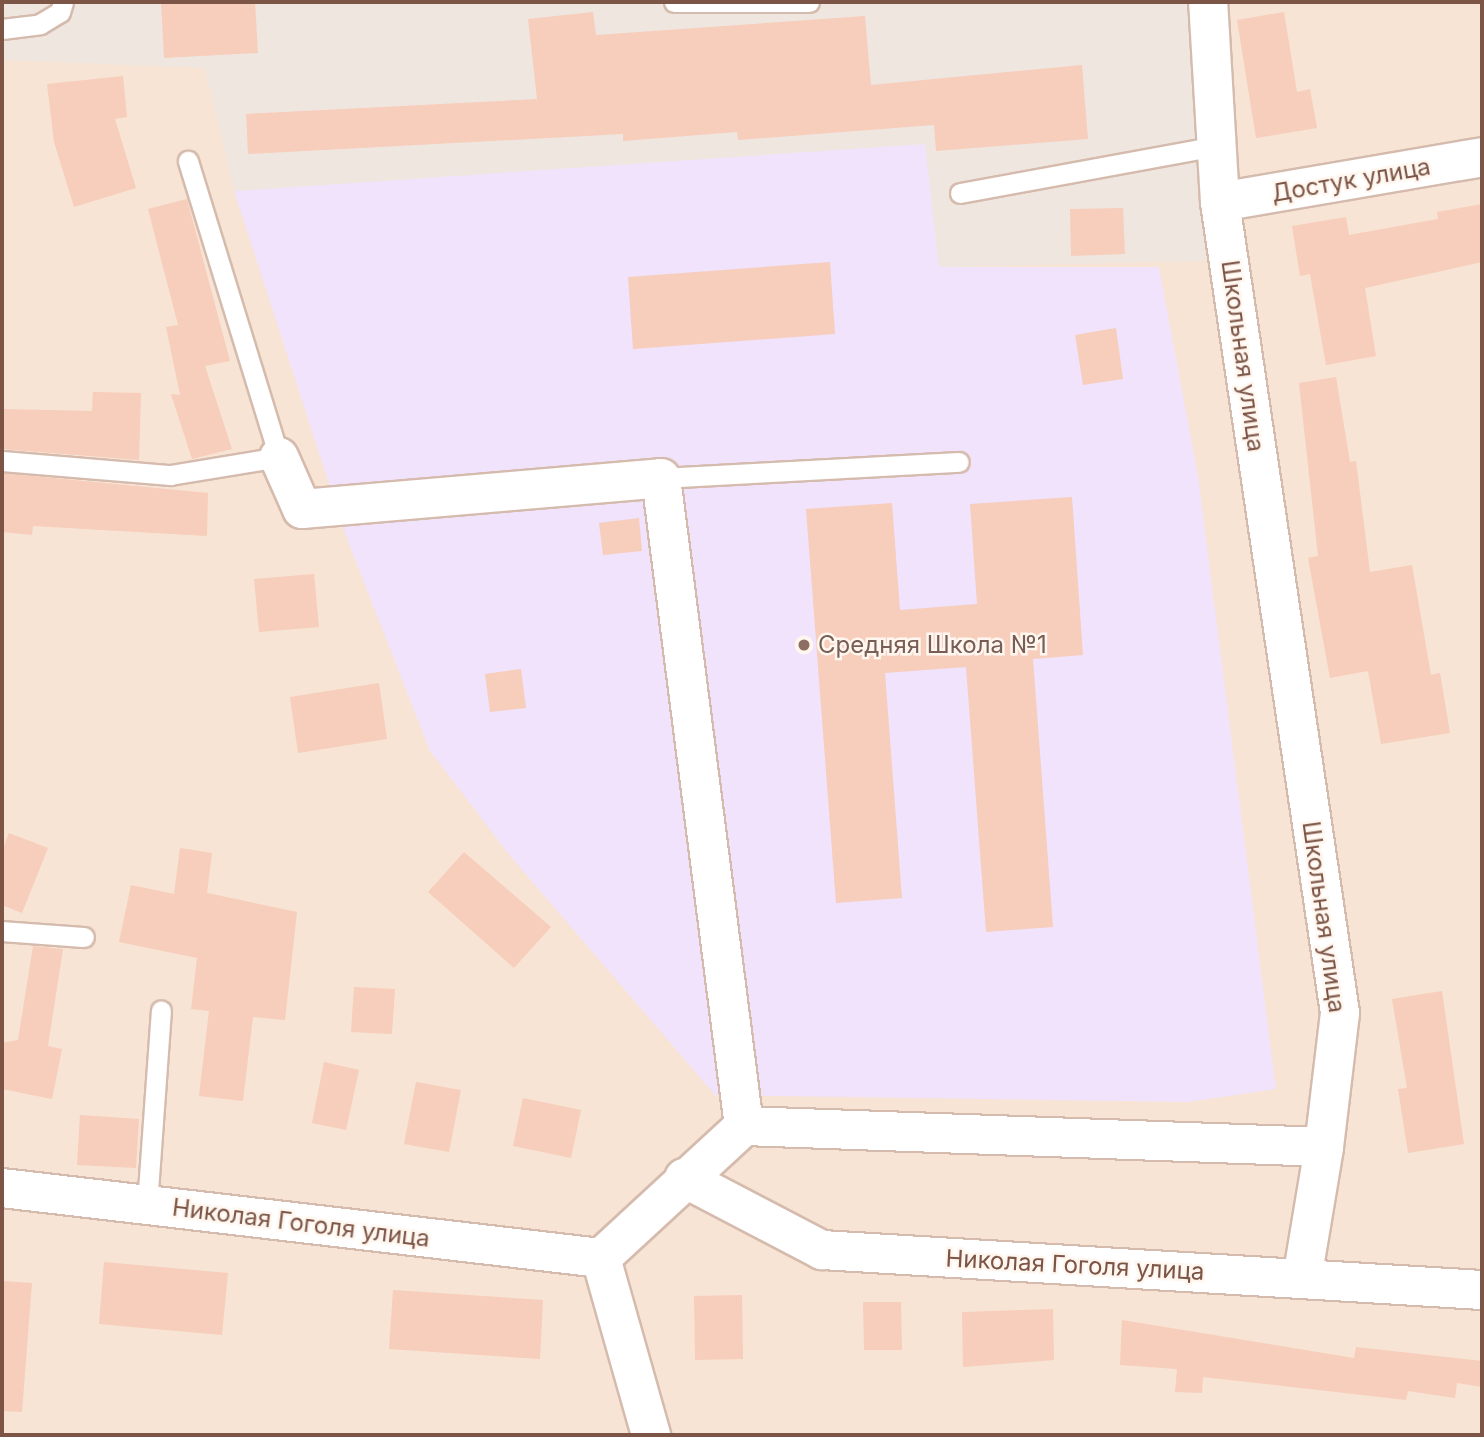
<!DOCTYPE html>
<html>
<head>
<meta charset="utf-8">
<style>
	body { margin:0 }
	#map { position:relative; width:1484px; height:1437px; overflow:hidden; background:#fff3e6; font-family:Inter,sans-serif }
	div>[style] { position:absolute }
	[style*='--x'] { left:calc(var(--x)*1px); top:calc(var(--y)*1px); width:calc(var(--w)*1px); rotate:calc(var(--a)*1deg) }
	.residential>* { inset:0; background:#f7e4d4 }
	.industrial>* { inset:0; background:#efe6e0 }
	.education>* { inset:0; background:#f0e3fb }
	.building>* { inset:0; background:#f7cdbb }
	.roads { filter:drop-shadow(2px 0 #d5bbad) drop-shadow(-2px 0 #d5bbad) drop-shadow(0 2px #d5bbad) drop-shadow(0 -2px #d5bbad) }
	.lane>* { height:19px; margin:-9.5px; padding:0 9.5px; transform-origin:9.5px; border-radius:9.5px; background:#fff }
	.street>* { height:38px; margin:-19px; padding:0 19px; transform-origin:19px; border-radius:19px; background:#fff }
	.secondary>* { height:38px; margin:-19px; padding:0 19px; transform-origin:19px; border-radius:19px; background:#fff }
	.dots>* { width:19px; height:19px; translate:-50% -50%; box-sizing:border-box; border:4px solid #fff7ef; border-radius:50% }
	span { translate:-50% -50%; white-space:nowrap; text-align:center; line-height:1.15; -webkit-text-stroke:5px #fff7ef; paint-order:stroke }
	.street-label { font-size:24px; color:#7c5547 }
	.education-label { font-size:24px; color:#785e54 }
	.left { translate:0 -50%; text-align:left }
	.frame { position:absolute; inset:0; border:4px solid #7c5547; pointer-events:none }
</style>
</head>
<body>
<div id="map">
	<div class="residential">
		<div style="clip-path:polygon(2px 2px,1482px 2px,1482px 1435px,2px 1435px)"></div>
	</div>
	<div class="industrial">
		<div style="clip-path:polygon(2px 2px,1188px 2px,1206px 261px,938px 267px,924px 144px,234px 191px,205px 68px,2px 60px)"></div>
	</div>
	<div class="education">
		<div style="clip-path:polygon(925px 144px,939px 267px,1159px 267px,1198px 476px,1276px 1089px,1189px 1102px,715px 1095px,511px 857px,430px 751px,347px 539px,234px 191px)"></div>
	</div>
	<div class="building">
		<div style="clip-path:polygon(161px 2px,255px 2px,258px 53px,164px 58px)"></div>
		<div style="clip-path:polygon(593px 12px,596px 35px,865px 16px,871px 85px,1082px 65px,1088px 139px,936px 151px,934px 125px,738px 140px,737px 132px,623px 141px,623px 134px,248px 154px,246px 114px,537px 99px,528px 19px)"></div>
		<div style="clip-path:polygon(1284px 12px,1297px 92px,1310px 89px,1317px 128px,1256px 138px,1237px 20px)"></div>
		<div style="clip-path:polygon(123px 76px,127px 117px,115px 119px,136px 188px,74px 207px,54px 142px,47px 84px)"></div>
		<div style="clip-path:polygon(187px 199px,230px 361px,205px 366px,232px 449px,192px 459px,171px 394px,180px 395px,166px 327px,178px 325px,148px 209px)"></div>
		<div style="clip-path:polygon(1482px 204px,1482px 262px,1365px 288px,1376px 356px,1326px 365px,1310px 274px,1300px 276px,1292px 226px,1346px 217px,1349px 235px,1438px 219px,1437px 212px)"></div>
		<div style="clip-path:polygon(1123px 208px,1125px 254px,1071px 256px,1070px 209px)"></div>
		<div style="clip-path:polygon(830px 262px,835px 334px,633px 349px,628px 277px)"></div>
		<div style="clip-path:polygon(1116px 328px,1123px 379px,1083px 385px,1075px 335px)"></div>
		<div style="clip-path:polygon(1336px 377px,1350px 462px,1356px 461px,1370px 572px,1412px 565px,1431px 675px,1440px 673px,1450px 733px,1381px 744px,1368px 671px,1330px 678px,1308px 558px,1318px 556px,1299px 383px)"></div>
		<div style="clip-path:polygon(93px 392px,141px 393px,139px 460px,2px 449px,2px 409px,92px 411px)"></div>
		<div style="clip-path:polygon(2px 473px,208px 493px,207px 536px,33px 526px,32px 535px,2px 532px)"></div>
		<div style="clip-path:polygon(1072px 497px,1083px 655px,1033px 659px,1053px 927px,986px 932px,966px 667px,885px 673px,902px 898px,836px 903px,806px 509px,892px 503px,900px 610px,977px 604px,970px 504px)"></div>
		<div style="clip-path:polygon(639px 518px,642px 551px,603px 555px,599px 523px)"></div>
		<div style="clip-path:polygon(314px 574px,319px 627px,259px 632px,254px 579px)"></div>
		<div style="clip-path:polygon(521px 669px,526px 708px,490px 712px,485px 674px)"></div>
		<div style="clip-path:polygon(379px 683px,387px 739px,298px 753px,290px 697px)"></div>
		<div style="clip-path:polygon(9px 833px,48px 848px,22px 913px,2px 905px,2px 851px)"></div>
		<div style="clip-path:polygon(180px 848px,212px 853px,207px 893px,297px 912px,285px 1020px,253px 1017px,243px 1101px,199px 1096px,209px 1011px,191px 1009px,197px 958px,119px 942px,131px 885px,174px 894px)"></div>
		<div style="clip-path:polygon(464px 852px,551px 927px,514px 968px,428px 892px)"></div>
		<div style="clip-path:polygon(33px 946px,63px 949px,48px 1046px,62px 1049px,52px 1099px,2px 1089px,2px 1043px,18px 1040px)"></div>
		<div style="clip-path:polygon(354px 987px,395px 989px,392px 1034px,351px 1032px)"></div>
		<div style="clip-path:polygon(1442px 991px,1464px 1144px,1408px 1153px,1398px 1089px,1407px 1088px,1392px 999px)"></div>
		<div style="clip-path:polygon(324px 1062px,359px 1070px,346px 1130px,312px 1123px)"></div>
		<div style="clip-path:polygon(416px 1082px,461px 1090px,449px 1152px,404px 1144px)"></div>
		<div style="clip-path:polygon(523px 1098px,581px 1110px,571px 1158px,513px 1146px)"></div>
		<div style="clip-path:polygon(80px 1115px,139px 1119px,136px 1168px,77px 1165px)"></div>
		<div style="clip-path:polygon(104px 1262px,228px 1273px,222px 1335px,99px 1324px)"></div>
		<div style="clip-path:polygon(2px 1281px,32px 1283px,22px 1412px,2px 1411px)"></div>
		<div style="clip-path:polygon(393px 1290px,543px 1300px,540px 1359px,389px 1349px)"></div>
		<div style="clip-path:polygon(742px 1295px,743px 1359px,695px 1360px,694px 1296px)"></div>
		<div style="clip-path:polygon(863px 1302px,901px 1302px,902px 1350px,864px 1350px)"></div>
		<div style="clip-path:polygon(1053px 1309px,1054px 1360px,963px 1367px,962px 1312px)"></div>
		<div style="clip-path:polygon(1122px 1320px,1354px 1358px,1356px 1347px,1482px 1361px,1482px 1387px,1457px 1383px,1455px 1398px,1408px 1391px,1406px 1400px,1203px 1377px,1202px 1393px,1175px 1392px,1177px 1369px,1120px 1365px)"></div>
	</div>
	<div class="roads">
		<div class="lane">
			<div style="--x:674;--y:2;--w:135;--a:0"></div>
			<div style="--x:2;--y:29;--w:38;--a:-7"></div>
			<div style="--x:40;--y:24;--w:23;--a:-31"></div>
			<div style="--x:60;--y:12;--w:10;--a:-73"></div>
			<div style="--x:960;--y:193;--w:259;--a:-10.4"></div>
			<div style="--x:2;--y:461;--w:169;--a:4.8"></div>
			<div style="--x:170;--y:475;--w:110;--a:-9.4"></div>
			<div style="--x:279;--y:457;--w:310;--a:-107.1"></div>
			<div style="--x:661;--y:478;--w:298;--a:-3.1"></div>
			<div style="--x:2;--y:931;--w:82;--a:4.2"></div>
			<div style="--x:147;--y:1205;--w:195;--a:-85.9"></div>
		</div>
		<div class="street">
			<div style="--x:1220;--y:202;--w:266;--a:-9.7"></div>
			<div style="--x:279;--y:457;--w:57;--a:66.1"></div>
			<div style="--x:302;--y:509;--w:360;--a:-4.9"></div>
			<div style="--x:661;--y:478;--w:653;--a:82.7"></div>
			<div style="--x:684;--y:1178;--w:156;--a:27.6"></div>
			<div style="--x:822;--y:1250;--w:661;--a:3.47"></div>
			<div style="--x:601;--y:1258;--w:195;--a:-42.7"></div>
			<div style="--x:744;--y:1126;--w:580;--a:2.07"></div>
			<div style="--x:1324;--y:1147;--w:135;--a:-83.2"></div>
			<div style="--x:1340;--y:1013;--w:820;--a:-98.42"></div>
			<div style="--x:1220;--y:202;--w:200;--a:-93.4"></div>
			<div style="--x:1302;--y:1279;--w:134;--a:-80.5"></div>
		</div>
		<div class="secondary">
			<div style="--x:2;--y:1188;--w:603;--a:6.67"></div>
			<div style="--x:601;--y:1258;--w:184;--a:74.2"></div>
		</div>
	</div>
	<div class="dots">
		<div style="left:804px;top:645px;background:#8d6e63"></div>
	</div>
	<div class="street-label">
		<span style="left:1351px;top:180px;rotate:-10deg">Достук улица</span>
		<span style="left:1243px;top:356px;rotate:82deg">Школьная улица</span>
		<span style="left:1324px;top:917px;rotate:82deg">Школьная улица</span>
		<span style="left:301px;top:1223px;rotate:7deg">Николая Гоголя улица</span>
		<span style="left:1075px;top:1265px;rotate:3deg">Николая Гоголя улица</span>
	</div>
	<div class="education-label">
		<span class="left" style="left:818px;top:645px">Средняя Школа №1</span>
	</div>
	<div class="frame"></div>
</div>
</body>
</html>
